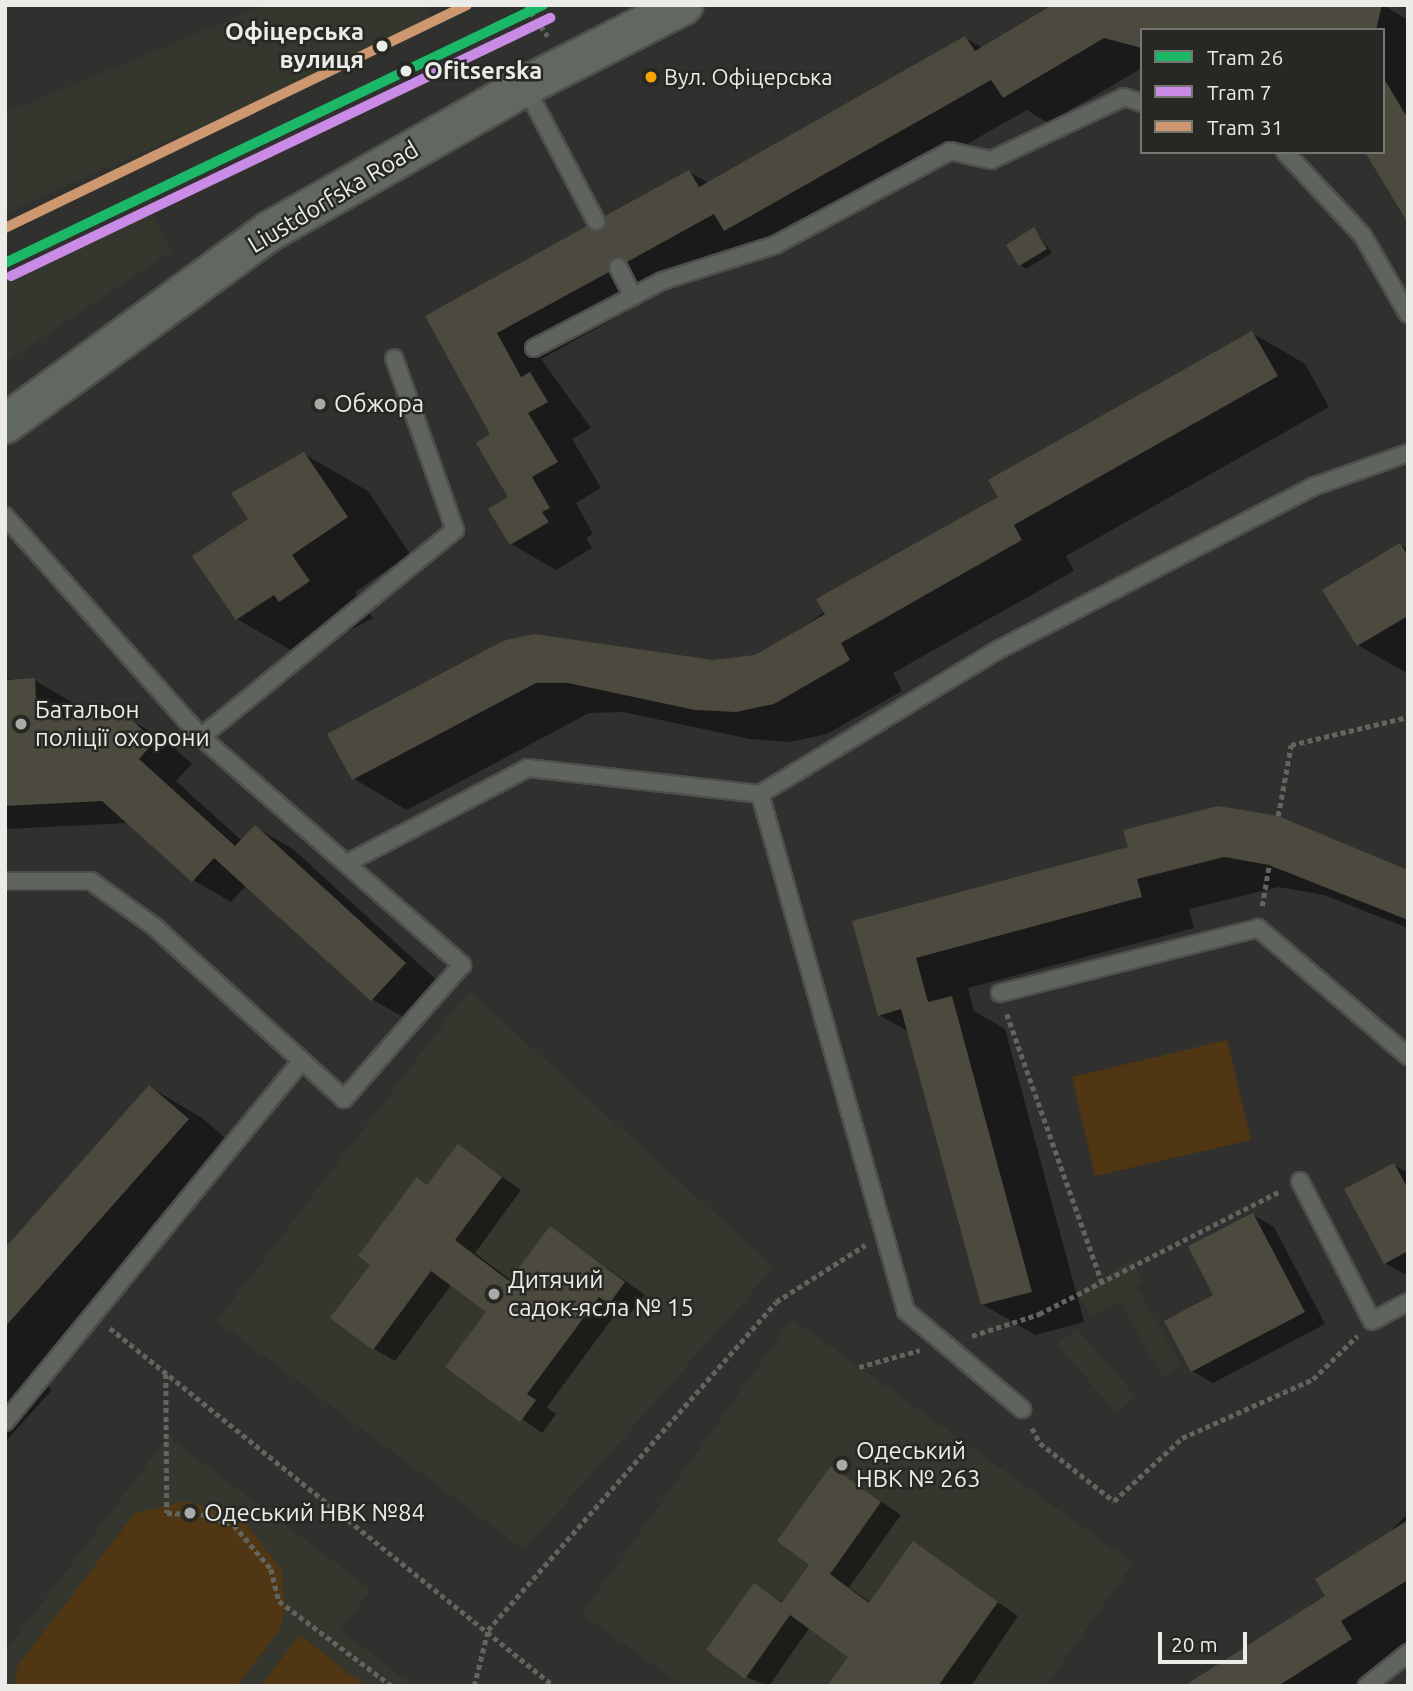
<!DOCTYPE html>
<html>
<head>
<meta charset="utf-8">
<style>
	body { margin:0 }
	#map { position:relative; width:1413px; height:1691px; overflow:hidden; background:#30312f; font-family:Ubuntu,sans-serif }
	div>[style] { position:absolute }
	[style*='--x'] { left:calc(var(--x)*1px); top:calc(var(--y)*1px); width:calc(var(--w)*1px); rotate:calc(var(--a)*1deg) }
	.built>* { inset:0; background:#35372e }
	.green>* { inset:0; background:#503612 }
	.shadow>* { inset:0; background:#0007 }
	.building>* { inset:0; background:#4c4a3e }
	.path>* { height:4.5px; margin-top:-2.25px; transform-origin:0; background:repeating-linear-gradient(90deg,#60655f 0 5px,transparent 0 8.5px) }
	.roads { filter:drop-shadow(2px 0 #4e4f4d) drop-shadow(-2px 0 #4e4f4d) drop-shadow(0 2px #4e4f4d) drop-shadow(0 -2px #4e4f4d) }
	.lane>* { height:16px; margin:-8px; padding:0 8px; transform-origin:8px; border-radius:8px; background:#5f655e }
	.secondary>* { height:38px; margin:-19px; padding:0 19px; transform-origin:19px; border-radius:19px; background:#60685f }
	.tram-1>* { height:10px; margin:-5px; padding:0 5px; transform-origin:5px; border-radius:5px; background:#1ab867 }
	.tram-2>* { height:10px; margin:-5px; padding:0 5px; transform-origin:5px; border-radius:5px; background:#ca8be6 }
	.tram-3>* { height:10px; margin:-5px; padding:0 5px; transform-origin:5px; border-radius:5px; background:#cd976f }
	.dots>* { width:19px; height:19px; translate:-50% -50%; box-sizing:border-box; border:4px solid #272824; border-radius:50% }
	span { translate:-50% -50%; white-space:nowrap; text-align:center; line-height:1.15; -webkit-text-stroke:5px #272824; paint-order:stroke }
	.bus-label { font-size:22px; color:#ebebe8 }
	.left { translate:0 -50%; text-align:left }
	.stop-label { font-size:24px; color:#ebebe8; font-weight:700 }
	.right { translate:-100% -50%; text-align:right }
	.street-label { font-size:24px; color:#ebebe8 }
	.poi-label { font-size:24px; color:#ebebe8 }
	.frame { position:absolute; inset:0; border:7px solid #ebebe8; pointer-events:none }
	.legend { position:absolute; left:1140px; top:28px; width:245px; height:126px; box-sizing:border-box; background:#272824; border:2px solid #757672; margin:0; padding:9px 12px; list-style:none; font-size:21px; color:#ebebe8 }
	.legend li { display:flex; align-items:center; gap:14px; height:35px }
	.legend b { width:35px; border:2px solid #757672 }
	.scale { position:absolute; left:1158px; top:1632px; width:89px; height:32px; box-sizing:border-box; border:4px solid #ebebe8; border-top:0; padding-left:9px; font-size:21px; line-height:24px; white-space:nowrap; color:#ebebe8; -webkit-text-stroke:5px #272824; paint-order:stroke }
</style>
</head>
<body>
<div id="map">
	<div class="built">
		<div style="clip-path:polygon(266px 5px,425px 5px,433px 24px,5px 213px,5px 113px)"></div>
		<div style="clip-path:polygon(150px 208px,171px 251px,5px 363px,5px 280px)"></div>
		<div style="clip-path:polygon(469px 991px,774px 1267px,524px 1550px,217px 1321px)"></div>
		<div style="clip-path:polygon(1132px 1260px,1144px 1282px,1136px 1287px,1182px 1366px,1163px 1377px,1120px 1302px,1092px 1317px,1077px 1294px)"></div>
		<div style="clip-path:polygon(792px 1319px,1133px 1563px,1046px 1686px,683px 1686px,582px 1614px)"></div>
		<div style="clip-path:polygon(1077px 1329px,1136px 1397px,1117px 1413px,1057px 1345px)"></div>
		<div style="clip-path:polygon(168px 1437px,371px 1590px,340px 1630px,413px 1686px,5px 1686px,5px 1652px)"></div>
	</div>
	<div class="green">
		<div style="clip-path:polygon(1227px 1040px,1251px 1140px,1095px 1176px,1072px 1077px)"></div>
		<div style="clip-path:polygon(187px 1501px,244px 1521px,281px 1569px,285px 1607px,280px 1629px,237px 1686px,14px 1686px,17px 1667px,135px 1513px)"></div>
		<div style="clip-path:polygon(300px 1635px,365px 1686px,261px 1686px)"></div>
	</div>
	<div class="shadow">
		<div style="clip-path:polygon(1056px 5px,1383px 5px,1408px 20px,1408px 206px,1383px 152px,1383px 30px,1142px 30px,1142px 68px,1048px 123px,1027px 110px,770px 256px,750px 244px,673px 287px,659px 282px,653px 297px,541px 359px,591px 428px,572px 439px,601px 488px,576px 503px,593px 534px,586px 538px,592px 548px,556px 570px,511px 544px,511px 498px,492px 435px,427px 316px,603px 232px,689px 172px,709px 183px,965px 38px,983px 48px)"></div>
		<div style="clip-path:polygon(1034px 229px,1052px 253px,1026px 269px,1020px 265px)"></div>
		<div style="clip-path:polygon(1252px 333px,1305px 364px,1329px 407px,1066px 556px,1074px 571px,893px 673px,902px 691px,827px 734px,790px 742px,750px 739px,623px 712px,589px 713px,407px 810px,354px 779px,504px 643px,713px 662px,756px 657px)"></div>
		<div style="clip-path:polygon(304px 454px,368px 491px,410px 554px,355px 592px,373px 618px,301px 656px,237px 619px,250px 519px)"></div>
		<div style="clip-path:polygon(1400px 545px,1408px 549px,1408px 674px,1358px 645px)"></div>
		<div style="clip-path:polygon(5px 679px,34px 680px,72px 702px,73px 720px,125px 717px,164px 739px,192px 764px,176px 781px,242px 841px,255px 827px,293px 849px,443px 986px,410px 1021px,372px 999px,247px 885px,231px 902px,193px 880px,129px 823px,5px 829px)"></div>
		<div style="clip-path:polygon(1130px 848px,1408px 872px,1408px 928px,1324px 895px,1278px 887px,1189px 909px,1194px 928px,968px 988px,974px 1011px,1005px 1029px,1084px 1322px,1035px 1335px,982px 1304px,909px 1032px,879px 1015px,854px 922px)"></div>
		<div style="clip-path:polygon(150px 1087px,202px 1118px,240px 1151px,40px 1378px,52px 1390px,5px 1442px,5px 1251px)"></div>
		<div style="clip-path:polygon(458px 1146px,521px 1190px,475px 1253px,512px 1281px,551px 1228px,645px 1295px,630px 1314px,620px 1308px,547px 1407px,556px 1414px,542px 1433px,448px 1366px,489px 1311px,452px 1284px,395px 1361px,374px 1349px,372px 1264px,417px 1179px,429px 1186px)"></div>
		<div style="clip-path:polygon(1394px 1165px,1408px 1173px,1406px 1275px,1385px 1263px)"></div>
		<div style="clip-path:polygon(1253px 1215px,1274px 1227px,1325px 1324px,1213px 1383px,1192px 1371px,1216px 1296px)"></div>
		<div style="clip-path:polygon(832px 1468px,901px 1515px,849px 1587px,871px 1603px,914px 1544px,1018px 1616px,971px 1686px,829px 1686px,850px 1656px,810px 1627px,769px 1686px,746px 1677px,755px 1585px,784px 1603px,812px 1564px)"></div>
		<div style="clip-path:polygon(1408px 1513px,1408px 1643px,1393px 1652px,1404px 1670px,1379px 1686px,1187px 1686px,1328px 1597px)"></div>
	</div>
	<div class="building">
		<div style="clip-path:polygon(1052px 5px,1382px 5px,1376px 30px,1142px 30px,1142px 48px,1104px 38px,1003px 98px,991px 80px,724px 231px,714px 214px,627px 262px,613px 258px,609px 272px,497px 333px,521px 377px,530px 372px,548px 402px,528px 413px,558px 462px,532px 477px,550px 508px,542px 512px,549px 522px,510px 545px,488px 509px,508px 497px,476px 443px,490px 434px,425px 316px,587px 226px,601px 230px,605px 216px,689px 170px,699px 187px,965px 36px,975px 51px)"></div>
		<div style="clip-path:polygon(1383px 77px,1408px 119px,1408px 223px,1365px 152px,1383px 152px)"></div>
		<div style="clip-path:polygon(1034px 227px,1047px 249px,1019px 266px,1006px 245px)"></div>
		<div style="clip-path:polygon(1252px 331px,1278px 376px,1014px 525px,1022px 540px,841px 643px,850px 660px,774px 704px,736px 712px,695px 710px,568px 683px,536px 683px,352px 780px,327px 734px,503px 641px,534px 634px,713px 660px,755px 655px,825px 614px,816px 599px,998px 497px,988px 480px)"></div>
		<div style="clip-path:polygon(304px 452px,348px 517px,292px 555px,310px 581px,279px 602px,274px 595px,236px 620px,192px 556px,248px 519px,231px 493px)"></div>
		<div style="clip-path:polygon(1400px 543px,1408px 556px,1408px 616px,1357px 646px,1322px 590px)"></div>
		<div style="clip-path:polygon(35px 678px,37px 720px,126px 715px,155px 741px,139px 759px,235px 846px,255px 825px,406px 963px,371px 1001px,214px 858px,192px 882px,102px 801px,5px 806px,5px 680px)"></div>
		<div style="clip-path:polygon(1218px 806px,1278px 816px,1408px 870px,1408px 920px,1269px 865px,1224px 857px,1137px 879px,1142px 897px,916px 958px,928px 1002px,952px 996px,1032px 1292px,981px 1305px,901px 1009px,878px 1016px,852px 921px,1128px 847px,1123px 830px)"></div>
		<div style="clip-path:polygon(149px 1085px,189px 1119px,5px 1327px,5px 1248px)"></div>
		<div style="clip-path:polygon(458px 1144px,502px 1177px,455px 1240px,509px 1281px,550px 1226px,625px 1282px,609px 1304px,599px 1297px,527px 1394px,536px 1400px,520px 1422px,445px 1367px,486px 1312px,431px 1271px,373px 1350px,330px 1318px,370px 1265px,358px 1256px,417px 1177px,427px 1185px)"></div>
		<div style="clip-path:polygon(1394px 1163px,1408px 1189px,1408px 1251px,1384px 1264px,1344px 1189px)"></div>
		<div style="clip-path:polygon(1253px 1213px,1305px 1312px,1191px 1372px,1164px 1321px,1213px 1295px,1188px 1246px)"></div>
		<div style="clip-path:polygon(831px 1466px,881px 1502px,830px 1574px,869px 1603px,913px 1541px,998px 1602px,938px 1686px,827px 1686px,848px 1657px,790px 1615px,745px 1679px,706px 1650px,754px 1583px,782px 1603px,809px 1565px,777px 1541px)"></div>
		<div style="clip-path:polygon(1408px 1520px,1408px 1580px,1341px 1621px,1352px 1639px,1278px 1686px,1184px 1686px,1325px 1596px,1315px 1579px)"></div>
	</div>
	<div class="path">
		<div style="--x:526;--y:5;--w:38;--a:55"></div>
		<div style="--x:1278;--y:816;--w:72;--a:-79.6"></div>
		<div style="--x:1291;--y:745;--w:120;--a:-13.5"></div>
		<div style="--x:1262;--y:906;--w:42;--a:-80.3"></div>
		<div style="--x:1007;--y:1014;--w:284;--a:70.5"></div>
		<div style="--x:110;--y:1328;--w:570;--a:38.88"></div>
		<div style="--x:972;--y:1336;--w:71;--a:-18.2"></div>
		<div style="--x:1039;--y:1314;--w:271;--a:-27"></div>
		<div style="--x:859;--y:1367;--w:63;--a:-15.6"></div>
		<div style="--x:166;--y:1374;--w:139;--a:89.6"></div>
		<div style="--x:167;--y:1513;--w:34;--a:2"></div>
		<div style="--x:201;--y:1514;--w:35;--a:18"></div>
		<div style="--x:234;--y:1525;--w:57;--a:49.9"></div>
		<div style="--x:271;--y:1569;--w:33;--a:76"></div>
		<div style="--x:279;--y:1601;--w:141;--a:37"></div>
		<div style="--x:1032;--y:1428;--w:17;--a:62"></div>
		<div style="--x:1040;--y:1443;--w:94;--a:38.1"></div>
		<div style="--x:1114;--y:1501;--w:93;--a:-42.8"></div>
		<div style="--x:1182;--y:1438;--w:144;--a:-24.2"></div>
		<div style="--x:1313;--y:1379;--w:62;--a:-44.3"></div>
		<div style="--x:474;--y:1686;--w:58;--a:-76"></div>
		<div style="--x:488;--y:1630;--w:436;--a:-48.7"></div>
		<div style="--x:776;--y:1302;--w:106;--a:-32.6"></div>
	</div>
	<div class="roads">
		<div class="lane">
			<div style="--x:525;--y:86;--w:153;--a:62.3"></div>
			<div style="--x:1285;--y:152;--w:115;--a:47.1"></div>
			<div style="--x:1363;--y:236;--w:90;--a:60"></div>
			<div style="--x:618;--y:267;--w:33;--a:63"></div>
			<div style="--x:534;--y:348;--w:144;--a:-27.6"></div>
			<div style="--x:662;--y:281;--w:119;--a:-17.7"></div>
			<div style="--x:775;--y:245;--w:199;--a:-28.2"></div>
			<div style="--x:950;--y:151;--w:42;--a:12.4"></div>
			<div style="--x:991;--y:160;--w:147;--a:-25.3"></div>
			<div style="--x:1124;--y:97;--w:19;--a:18"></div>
			<div style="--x:5;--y:516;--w:295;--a:48.4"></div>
			<div style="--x:201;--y:737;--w:347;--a:41.1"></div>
			<div style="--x:462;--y:965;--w:179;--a:131.4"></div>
			<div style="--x:344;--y:1099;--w:256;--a:-137.7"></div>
			<div style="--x:155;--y:927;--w:79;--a:-144.3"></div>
			<div style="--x:91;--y:881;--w:86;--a:180"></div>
			<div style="--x:201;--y:737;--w:328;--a:-39.2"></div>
			<div style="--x:455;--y:530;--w:182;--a:-109.5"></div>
			<div style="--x:760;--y:794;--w:278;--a:-31.2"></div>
			<div style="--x:998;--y:650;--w:357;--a:-27.4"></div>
			<div style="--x:1315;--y:486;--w:99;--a:-19.5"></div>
			<div style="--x:349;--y:862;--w:202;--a:-27.7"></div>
			<div style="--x:528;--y:768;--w:233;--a:6.4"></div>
			<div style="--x:760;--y:794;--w:537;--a:74.23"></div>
			<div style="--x:906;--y:1311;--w:152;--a:40.2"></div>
			<div style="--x:1000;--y:993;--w:266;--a:-14.1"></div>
			<div style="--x:1258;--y:928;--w:197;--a:40.5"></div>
			<div style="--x:1300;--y:1181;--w:157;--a:62.8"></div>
			<div style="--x:1372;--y:1321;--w:41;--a:-27.8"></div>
			<div style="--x:5;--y:1422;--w:467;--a:-50.6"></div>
			<div style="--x:1367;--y:1686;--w:53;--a:-38.8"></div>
		</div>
		<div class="secondary">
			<div style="--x:5;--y:424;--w:328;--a:-36.1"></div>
			<div style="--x:270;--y:231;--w:293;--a:-29.6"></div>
			<div style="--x:525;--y:86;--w:178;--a:-27.1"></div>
		</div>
	</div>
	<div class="tram-1">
		<div style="--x:5;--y:263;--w:597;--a:-25.62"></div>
	</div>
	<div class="tram-2">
		<div style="--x:11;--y:276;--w:598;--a:-25.58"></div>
	</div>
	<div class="tram-3">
		<div style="--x:5;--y:228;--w:513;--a:-25.77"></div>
	</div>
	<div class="dots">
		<div style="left:382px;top:46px;background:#ebebe8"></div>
		<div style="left:406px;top:71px;background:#ebebe8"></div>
		<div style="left:651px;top:77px;background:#f7a600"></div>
		<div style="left:320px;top:404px;background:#aaaaa7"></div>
		<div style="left:21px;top:724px;background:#aaaaa7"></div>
		<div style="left:494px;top:1294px;background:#aaaaa7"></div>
		<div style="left:842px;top:1465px;background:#aaaaa7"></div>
		<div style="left:190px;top:1513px;background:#aaaaa7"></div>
	</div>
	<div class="bus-label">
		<span class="left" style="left:664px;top:77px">Вул. Офіцерська</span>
	</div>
	<div class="stop-label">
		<span class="right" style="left:364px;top:46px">Офіцерська<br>вулиця</span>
		<span class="left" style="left:424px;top:71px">Ofitserska</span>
	</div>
	<div class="street-label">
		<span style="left:333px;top:197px;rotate:-31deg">Liustdorfska Road</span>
	</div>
	<div class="poi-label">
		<span class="left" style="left:334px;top:404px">Обжора</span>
		<span class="left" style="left:35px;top:724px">Батальон<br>поліції охорони</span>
		<span class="left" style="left:508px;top:1294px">Дитячий<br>садок-ясла № 15</span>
		<span class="left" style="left:856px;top:1465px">Одеський<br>НВК № 263</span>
		<span class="left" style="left:204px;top:1513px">Одеський НВК №84</span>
	</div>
	<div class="frame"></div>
	<ul class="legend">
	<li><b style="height:9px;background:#1ab867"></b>Tram 26</li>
	<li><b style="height:9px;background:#ca8be6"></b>Tram 7</li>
	<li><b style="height:9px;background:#cd976f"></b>Tram 31</li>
	</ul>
	<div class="scale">20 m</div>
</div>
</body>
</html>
